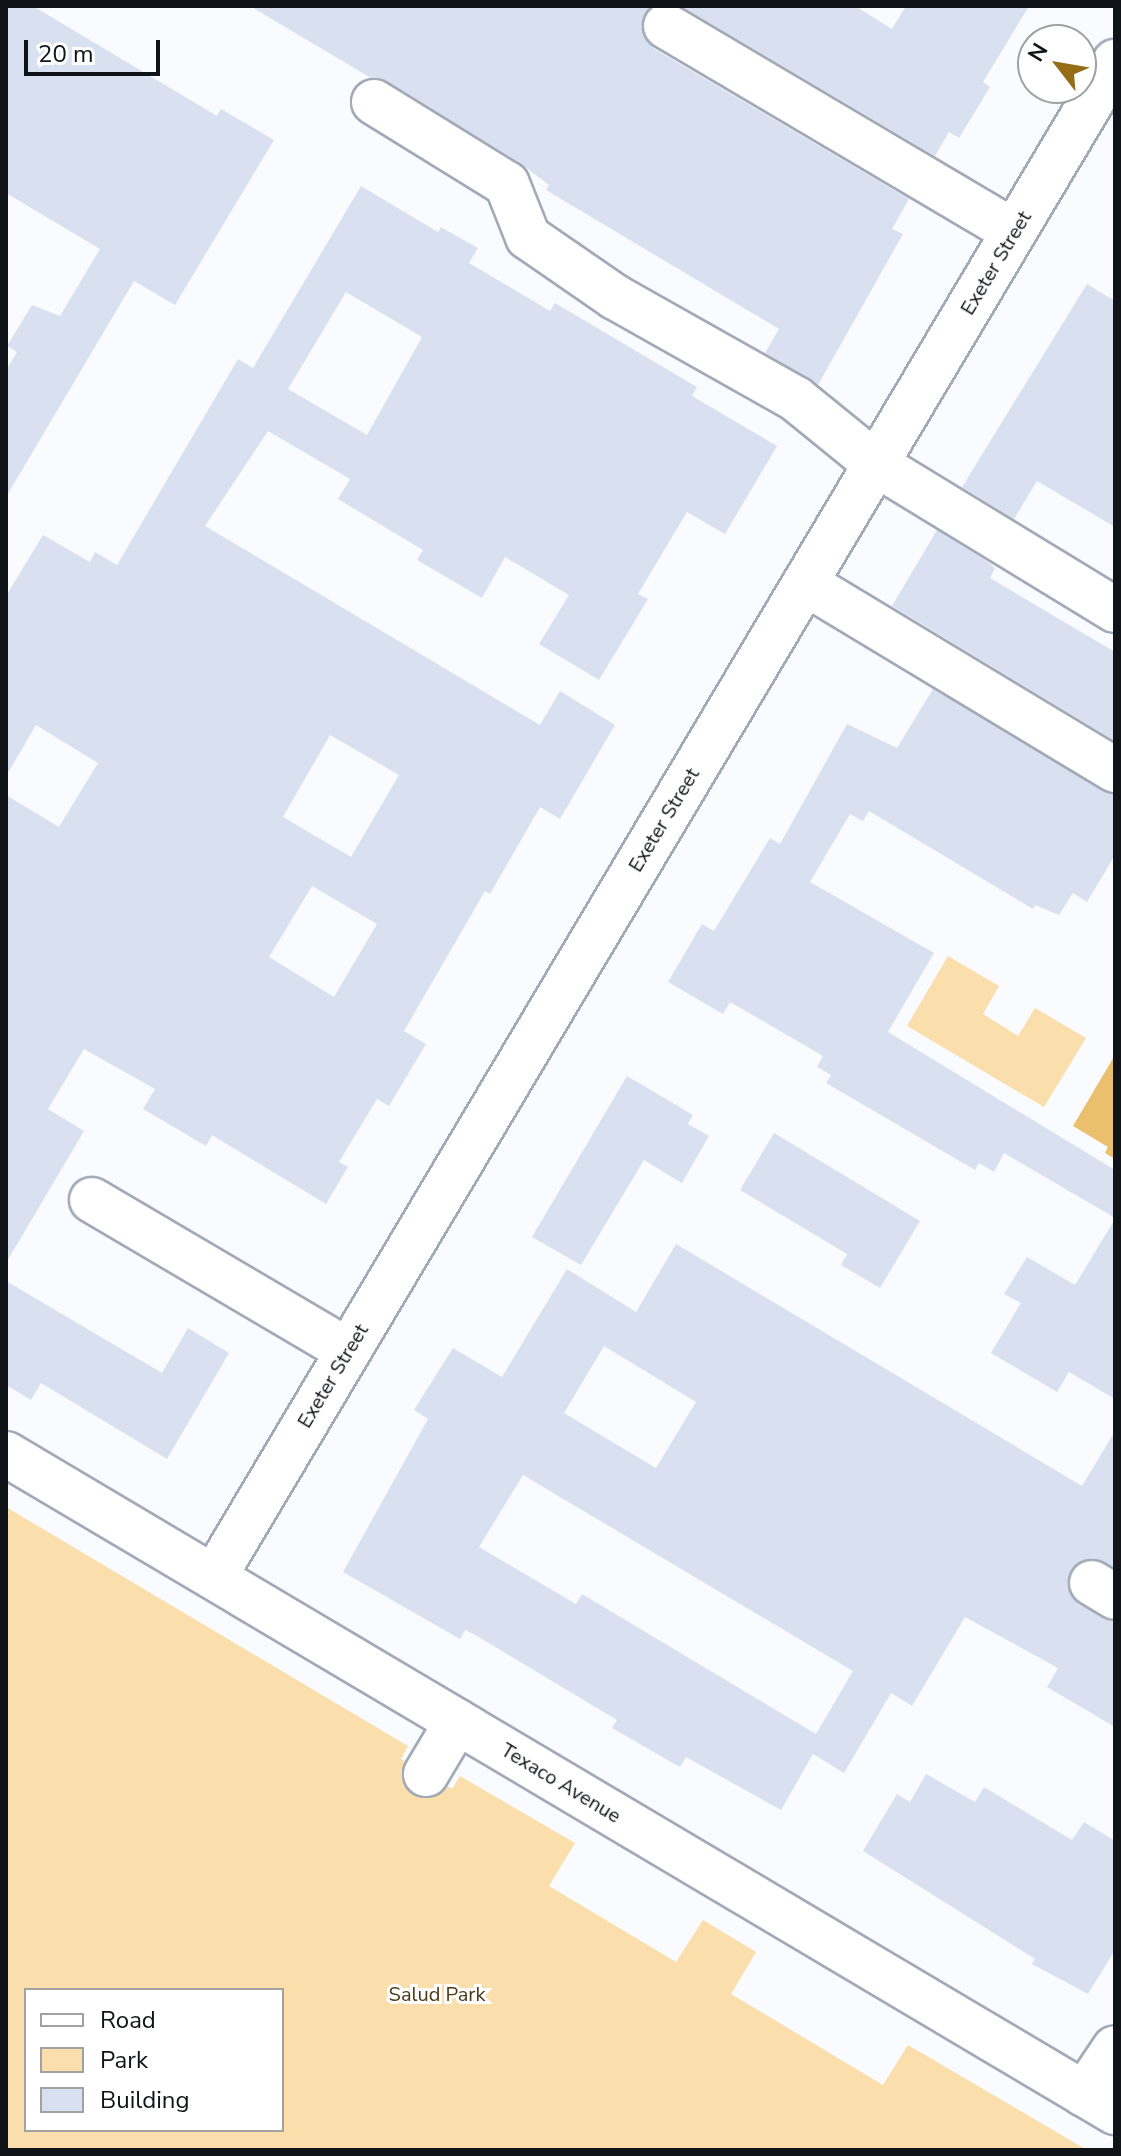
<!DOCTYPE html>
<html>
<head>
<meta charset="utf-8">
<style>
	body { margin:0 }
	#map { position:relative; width:1121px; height:2156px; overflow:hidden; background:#f9fbfe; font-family:"Nunito Sans",sans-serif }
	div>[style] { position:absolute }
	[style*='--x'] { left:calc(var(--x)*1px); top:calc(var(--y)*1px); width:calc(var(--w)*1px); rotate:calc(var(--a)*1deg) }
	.green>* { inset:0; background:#fadeac }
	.water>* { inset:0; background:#eabf6e }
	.building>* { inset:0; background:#d9e1f0 }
	.roads { filter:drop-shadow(2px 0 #a2a9b7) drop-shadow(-2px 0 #a2a9b7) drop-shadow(0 2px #a2a9b7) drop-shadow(0 -2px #a2a9b7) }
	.minor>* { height:44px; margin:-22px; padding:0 22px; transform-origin:22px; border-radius:22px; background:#fff }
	span { translate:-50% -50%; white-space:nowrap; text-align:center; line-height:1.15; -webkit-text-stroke:6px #fff; paint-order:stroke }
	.street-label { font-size:20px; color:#101318 }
	.park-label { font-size:20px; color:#4b3916 }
	.frame { position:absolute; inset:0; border:8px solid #101318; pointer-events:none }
	.legend { position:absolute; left:24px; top:1988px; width:260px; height:144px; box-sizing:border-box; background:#fff; border:2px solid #9fa1a3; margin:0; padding:10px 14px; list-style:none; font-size:24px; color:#101318 }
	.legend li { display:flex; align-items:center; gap:16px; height:40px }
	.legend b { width:40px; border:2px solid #9fa1a3 }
	.north { position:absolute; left:1017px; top:24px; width:80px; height:80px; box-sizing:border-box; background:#fff; border:2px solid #9fa1a3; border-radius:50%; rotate:301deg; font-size:22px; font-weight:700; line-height:32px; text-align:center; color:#101318 }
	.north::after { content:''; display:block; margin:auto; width:28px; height:36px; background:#946d16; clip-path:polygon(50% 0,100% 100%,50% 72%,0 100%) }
	.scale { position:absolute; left:24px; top:40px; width:136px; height:36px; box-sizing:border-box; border:4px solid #101318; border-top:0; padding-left:10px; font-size:24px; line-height:28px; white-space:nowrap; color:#101318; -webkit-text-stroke:6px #fff; paint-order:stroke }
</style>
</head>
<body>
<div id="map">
	<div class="green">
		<div style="clip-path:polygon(948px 956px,999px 986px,983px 1014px,1018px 1036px,1035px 1008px,1086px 1038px,1044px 1107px,907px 1026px)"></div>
		<div style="clip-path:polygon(evenodd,6px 1507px,408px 1746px,401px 1759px,452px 1789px,460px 1776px,575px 1843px,549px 1886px,676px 1962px,703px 1920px,756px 1952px,731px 1994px,883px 2085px,908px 2045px,1087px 2150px,6px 2150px,6px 1507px,26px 1990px,282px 1990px,282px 2130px,26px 2130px,26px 1990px)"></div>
	</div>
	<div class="water">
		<div style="clip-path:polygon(1115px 1055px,1115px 1159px,1105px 1153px,1108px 1147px,1073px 1126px)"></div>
	</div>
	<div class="building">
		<div style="clip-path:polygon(6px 6px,33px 6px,217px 116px,221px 109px,274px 140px,175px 305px,134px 281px,6px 497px,6px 370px,17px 352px,7px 346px,32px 305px,60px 316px,100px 249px,6px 193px)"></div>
		<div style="clip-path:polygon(250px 6px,652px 6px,641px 26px,653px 48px,909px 199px,892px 229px,903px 234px,818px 385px,765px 353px,779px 329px,546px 190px,549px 185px,520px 163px,387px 81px,371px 78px)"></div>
		<div style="clip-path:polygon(681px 6px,855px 6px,892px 29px,906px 6px,1029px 6px,983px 82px,990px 87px,959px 138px,949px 132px,935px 156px)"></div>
		<div style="clip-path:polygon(evenodd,361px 186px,438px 232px,441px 227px,478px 248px,469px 263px,550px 311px,555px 303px,697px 387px,692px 396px,777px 446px,725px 534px,687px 512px,638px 594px,648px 599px,599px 680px,539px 644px,569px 595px,505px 557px,482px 598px,417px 560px,423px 550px,338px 499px,350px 479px,268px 431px,205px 526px,540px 725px,560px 691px,615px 725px,560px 819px,540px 807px,490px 894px,485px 891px,404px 1031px,426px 1044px,389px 1106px,377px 1099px,339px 1162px,348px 1167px,326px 1204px,212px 1135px,206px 1146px,143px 1109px,155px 1089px,84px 1049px,48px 1109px,84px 1131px,6px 1263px,6px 795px,59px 827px,98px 763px,36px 725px,6px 776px,6px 596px,43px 535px,90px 562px,95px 552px,117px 565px,238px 359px,253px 368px,361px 186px,346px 292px,422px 337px,367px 435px,288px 389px,346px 292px,361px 186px,330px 735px,399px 775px,351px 857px,283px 817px,330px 735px,361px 186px,312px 886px,377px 924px,334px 997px,269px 957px,312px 886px)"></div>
		<div style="clip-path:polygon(1087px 284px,1115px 301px,1115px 527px,1037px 481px,1014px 519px,962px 487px)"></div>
		<div style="clip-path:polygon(937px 530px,988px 562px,995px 568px,990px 578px,1115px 652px,1115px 741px,892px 606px)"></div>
		<div style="clip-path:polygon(933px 689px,1115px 795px,1115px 855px,1087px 902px,1073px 893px,1059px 915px,1035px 905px,1033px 909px,869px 811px,863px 821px,850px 814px,810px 882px,934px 953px,888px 1032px,1115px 1170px,1115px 1218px,1004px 1153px,994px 1172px,979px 1163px,975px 1170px,826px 1083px,831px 1075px,817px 1067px,823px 1056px,730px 1002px,723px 1014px,668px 982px,702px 924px,714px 931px,770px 838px,780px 844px,847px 724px,897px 748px)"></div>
		<div style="clip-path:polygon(627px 1076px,693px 1115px,688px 1124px,709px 1136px,682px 1183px,644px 1160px,581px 1265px,532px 1237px)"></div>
		<div style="clip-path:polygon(774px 1133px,920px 1221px,880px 1288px,841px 1265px,847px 1254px,740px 1190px)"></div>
		<div style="clip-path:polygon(1115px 1219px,1115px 1399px,1069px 1372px,1057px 1392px,991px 1353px,1021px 1303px,1004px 1294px,1027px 1257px,1075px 1285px)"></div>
		<div style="clip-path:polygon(evenodd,676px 1244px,1082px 1486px,1115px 1431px,1115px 1568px,1093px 1558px,1081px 1561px,1067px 1583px,1078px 1604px,1115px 1623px,1115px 1727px,1047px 1687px,1058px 1668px,965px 1617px,912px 1706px,891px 1693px,844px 1773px,813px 1754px,781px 1810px,686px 1757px,680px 1767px,612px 1728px,617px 1720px,477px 1636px,465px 1630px,460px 1639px,343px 1572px,428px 1419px,414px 1410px,453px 1348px,502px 1377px,567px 1269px,636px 1312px,676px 1244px,604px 1346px,696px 1402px,656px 1468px,564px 1413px,604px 1346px,676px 1244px,523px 1475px,853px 1671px,816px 1734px,582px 1594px,576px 1604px,479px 1547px,523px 1475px)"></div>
		<div style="clip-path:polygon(6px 1281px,162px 1373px,188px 1328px,229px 1353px,167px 1459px,41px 1383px,31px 1400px,6px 1385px)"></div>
		<div style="clip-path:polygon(926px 1774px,975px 1802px,984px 1787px,1072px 1840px,1084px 1822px,1115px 1841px,1115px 1950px,1088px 1994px,1032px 1964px,1035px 1959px,863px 1851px,897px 1794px,910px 1802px)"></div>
	</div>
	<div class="roads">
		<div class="minor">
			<div style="--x:666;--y:26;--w:404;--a:30.6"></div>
			<div style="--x:374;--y:102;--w:156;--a:31.7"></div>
			<div style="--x:507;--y:184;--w:57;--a:68.4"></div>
			<div style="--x:528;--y:237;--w:106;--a:34.6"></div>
			<div style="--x:615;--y:297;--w:208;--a:29.4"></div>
			<div style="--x:796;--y:399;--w:103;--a:39.1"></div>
			<div style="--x:876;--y:464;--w:280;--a:31.4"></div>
			<div style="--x:805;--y:583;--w:362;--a:31.1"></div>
			<div style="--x:92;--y:1200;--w:297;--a:30.5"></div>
			<div style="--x:6;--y:1454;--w:1290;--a:30.68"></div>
			<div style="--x:214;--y:1577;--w:1763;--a:-59.26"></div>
			<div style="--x:1092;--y:1583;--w:27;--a:31"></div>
			<div style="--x:426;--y:1774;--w:61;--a:-59.2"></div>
			<div style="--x:1084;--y:2094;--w:55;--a:-56"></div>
		</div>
	</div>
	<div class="street-label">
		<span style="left:996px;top:263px;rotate:-59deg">Exeter Street</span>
		<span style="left:664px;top:820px;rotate:-59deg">Exeter Street</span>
		<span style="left:333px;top:1376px;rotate:-59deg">Exeter Street</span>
		<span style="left:561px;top:1783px;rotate:31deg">Texaco Avenue</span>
	</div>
	<div class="park-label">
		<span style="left:437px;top:1994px">Salud Park</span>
	</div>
	<div class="frame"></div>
	<ul class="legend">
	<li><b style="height:10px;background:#fff"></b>Road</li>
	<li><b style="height:22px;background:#fadeac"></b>Park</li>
	<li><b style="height:22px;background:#d9e1f0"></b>Building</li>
	</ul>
	<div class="north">N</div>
	<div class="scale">20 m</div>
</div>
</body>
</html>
